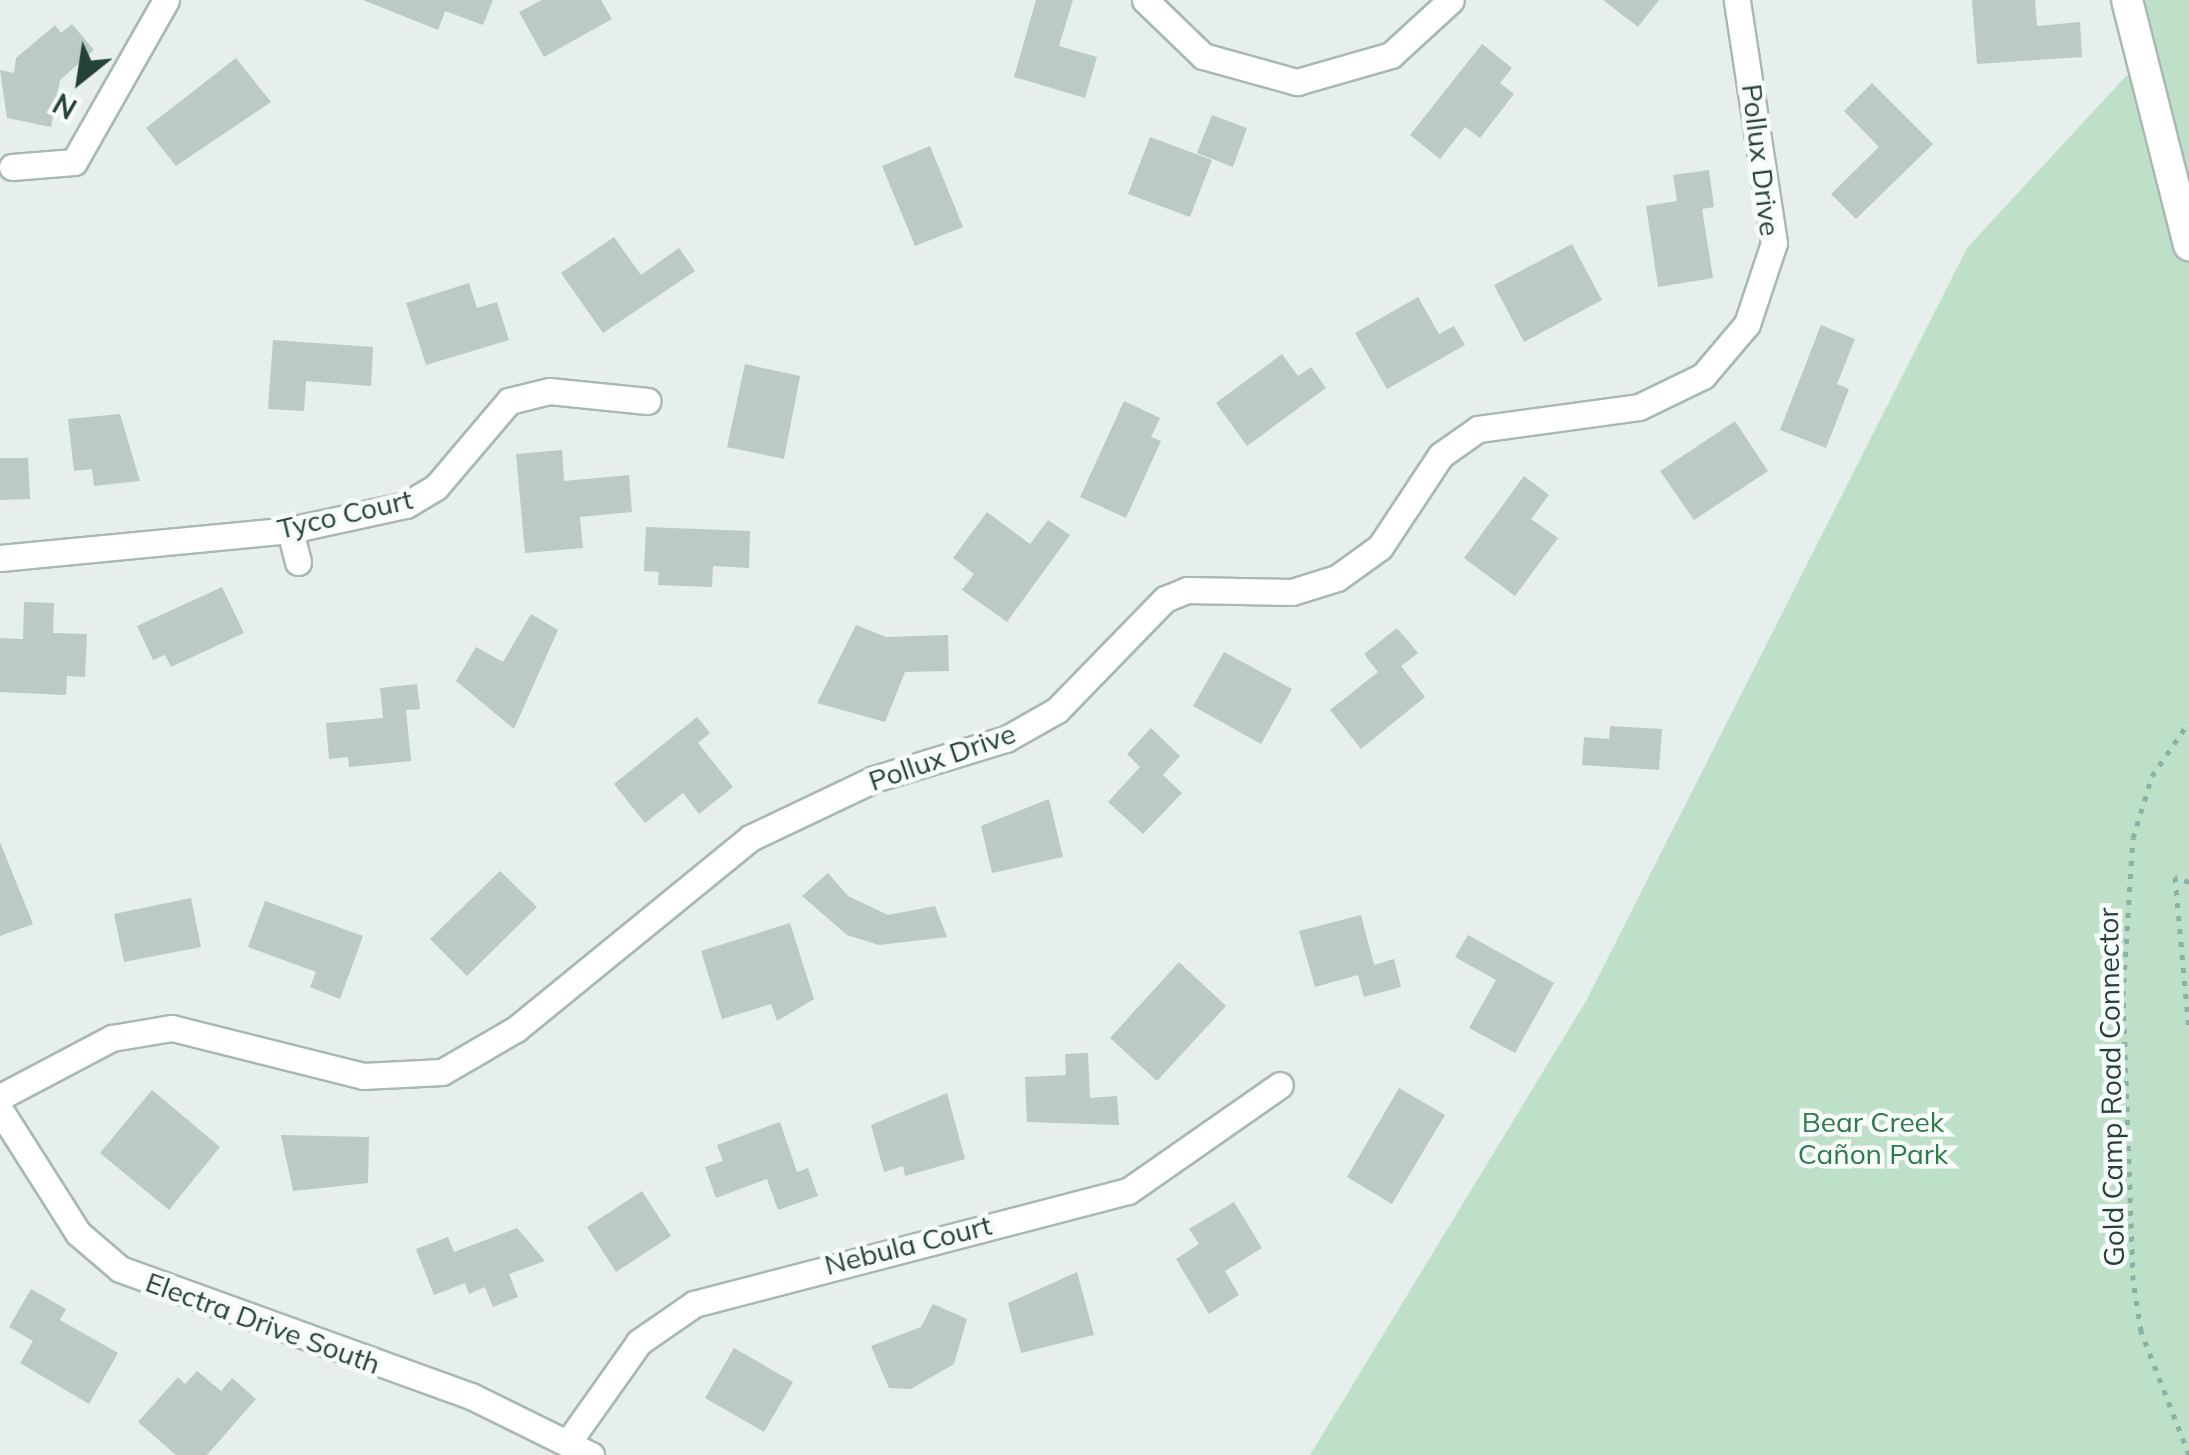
<!DOCTYPE html>
<html>
<head>
<meta charset="utf-8">
<style>
	body { margin:0 }
	#map { position:relative; width:2189px; height:1455px; overflow:hidden; background:#e6efeb; font-family:Mulish,sans-serif }
	div>[style] { position:absolute }
	[style*='--x'] { left:calc(var(--x)*1px); top:calc(var(--y)*1px); width:calc(var(--w)*1px); rotate:calc(var(--a)*1deg) }
	.green>* { inset:0; background:#bfe0c8 }
	.building>* { inset:0; background:#bbcac4 }
	.path>* { height:5px; margin-top:-2.5px; transform-origin:0; background:repeating-linear-gradient(90deg,#86b3a5 0 5px,transparent 0 13px) }
	.roads { filter:drop-shadow(2px 0 #a8b8b2) drop-shadow(-2px 0 #a8b8b2) drop-shadow(0 2px #a8b8b2) drop-shadow(0 -2px #a8b8b2) }
	.minor>* { height:25px; margin:-12.5px; padding:0 12.5px; transform-origin:12.5px; border-radius:12.5px; background:#fff }
	.tertiary>* { height:30px; margin:-15px; padding:0 15px; transform-origin:15px; border-radius:15px; background:#fff }
	span { translate:-50% -50%; white-space:nowrap; text-align:center; line-height:1.15; -webkit-text-stroke:9px #f7fbf9; paint-order:stroke }
	.street-label { font-size:28px; color:#24423a }
	.park-label { font-size:28px; color:#2d7a4b }
	.north { position:absolute; left:30px; top:30px; width:100px; height:100px; -webkit-text-stroke:8px #f7fbf9; paint-order:stroke; rotate:210deg; font-size:28px; font-weight:700; line-height:40px; text-align:center; color:#24423a }
	.north::after { content:''; display:block; margin:auto; width:35px; height:45px; background:#24423a; clip-path:polygon(50% 0,100% 100%,50% 72%,0 100%) }
</style>
</head>
<body>
<div id="map">
	<div class="green">
		<div style="clip-path:polygon(2140px 0,2189px 0,2189px 1455px,1310px 1455px,1586px 1001px,1967px 248px,2126px 76px,2153px 67px)"></div>
	</div>
	<div class="building">
		<div style="clip-path:polygon(363px 0,493px 0,483px 25px,445px 11px,438px 30px)"></div>
		<div style="clip-path:polygon(542px 0,601px 0,612px 19px,544px 57px,519px 12px)"></div>
		<div style="clip-path:polygon(1036px 0,1073px 0,1059px 46px,1097px 57px,1085px 98px,1014px 77px)"></div>
		<div style="clip-path:polygon(1603px 0,1659px 0,1638px 27px)"></div>
		<div style="clip-path:polygon(1972px 0,2035px 0,2037px 26px,2080px 22px,2082px 57px,1977px 64px)"></div>
		<div style="clip-path:polygon(72px 24px,94px 50px,60px 80px,51px 127px,7px 118px,0 70px,14px 73px,16px 58px,55px 25px,61px 33px)"></div>
		<div style="clip-path:polygon(1482px 44px,1512px 68px,1500px 83px,1514px 94px,1480px 138px,1465px 127px,1440px 159px,1410px 135px)"></div>
		<div style="clip-path:polygon(236px 58px,271px 102px,176px 166px,146px 128px)"></div>
		<div style="clip-path:polygon(1872px 83px,1933px 144px,1856px 219px,1831px 194px,1879px 147px,1844px 111px)"></div>
		<div style="clip-path:polygon(1212px 115px,1247px 128px,1233px 167px,1197px 153px)"></div>
		<div style="clip-path:polygon(1150px 137px,1212px 160px,1190px 217px,1128px 194px)"></div>
		<div style="clip-path:polygon(930px 146px,963px 227px,915px 246px,882px 166px)"></div>
		<div style="clip-path:polygon(1709px 170px,1714px 207px,1702px 209px,1713px 278px,1658px 287px,1646px 206px,1677px 201px,1673px 175px)"></div>
		<div style="clip-path:polygon(614px 237px,641px 275px,679px 248px,695px 271px,603px 333px,561px 273px)"></div>
		<div style="clip-path:polygon(1572px 244px,1602px 300px,1524px 342px,1494px 285px)"></div>
		<div style="clip-path:polygon(469px 283px,477px 308px,497px 302px,509px 340px,426px 365px,406px 303px)"></div>
		<div style="clip-path:polygon(1418px 297px,1439px 334px,1454px 326px,1465px 345px,1387px 389px,1355px 333px)"></div>
		<div style="clip-path:polygon(1821px 325px,1855px 339px,1837px 384px,1849px 389px,1826px 448px,1780px 430px)"></div>
		<div style="clip-path:polygon(273px 340px,373px 347px,371px 386px,306px 381px,304px 411px,268px 409px)"></div>
		<div style="clip-path:polygon(1282px 354px,1298px 376px,1311px 367px,1326px 388px,1247px 446px,1216px 403px)"></div>
		<div style="clip-path:polygon(745px 364px,800px 376px,784px 459px,727px 447px)"></div>
		<div style="clip-path:polygon(1124px 401px,1160px 418px,1151px 437px,1161px 441px,1126px 518px,1080px 497px)"></div>
		<div style="clip-path:polygon(120px 414px,140px 481px,94px 486px,92px 469px,74px 471px,68px 419px)"></div>
		<div style="clip-path:polygon(1735px 421px,1768px 471px,1694px 520px,1660px 471px)"></div>
		<div style="clip-path:polygon(562px 450px,564px 481px,629px 475px,632px 512px,580px 517px,583px 548px,525px 553px,516px 454px)"></div>
		<div style="clip-path:polygon(0 458px,28px 458px,30px 499px,0 500px)"></div>
		<div style="clip-path:polygon(1524px 476px,1549px 495px,1531px 519px,1558px 538px,1515px 596px,1464px 558px)"></div>
		<div style="clip-path:polygon(987px 512px,1030px 544px,1048px 520px,1070px 535px,1007px 622px,962px 590px,974px 574px,953px 558px)"></div>
		<div style="clip-path:polygon(646px 527px,750px 531px,749px 568px,713px 566px,712px 587px,658px 585px,659px 572px,644px 571px)"></div>
		<div style="clip-path:polygon(222px 587px,244px 633px,171px 667px,165px 655px,153px 660px,137px 626px)"></div>
		<div style="clip-path:polygon(24px 602px,54px 603px,53px 633px,87px 634px,85px 677px,67px 676px,66px 695px,0 692px,0 638px,23px 639px)"></div>
		<div style="clip-path:polygon(531px 614px,558px 630px,514px 729px,456px 681px,476px 647px,503px 662px)"></div>
		<div style="clip-path:polygon(856px 625px,886px 637px,948px 635px,949px 671px,905px 672px,885px 722px,817px 703px)"></div>
		<div style="clip-path:polygon(1397px 628px,1418px 653px,1401px 666px,1425px 697px,1361px 749px,1330px 710px,1378px 672px,1364px 654px)"></div>
		<div style="clip-path:polygon(1224px 652px,1292px 689px,1261px 744px,1193px 706px)"></div>
		<div style="clip-path:polygon(417px 684px,420px 709px,406px 710px,411px 761px,349px 767px,348px 757px,329px 759px,326px 723px,383px 718px,380px 688px)"></div>
		<div style="clip-path:polygon(697px 717px,710px 733px,698px 743px,733px 787px,699px 814px,683px 793px,645px 823px,614px 784px)"></div>
		<div style="clip-path:polygon(1610px 726px,1662px 729px,1659px 770px,1582px 765px,1584px 737px,1609px 739px)"></div>
		<div style="clip-path:polygon(1151px 728px,1180px 756px,1163px 775px,1182px 793px,1143px 834px,1108px 802px,1140px 767px,1127px 754px)"></div>
		<div style="clip-path:polygon(1049px 799px,1063px 857px,992px 873px,981px 826px)"></div>
		<div style="clip-path:polygon(0 842px,33px 924px,0 936px)"></div>
		<div style="clip-path:polygon(500px 871px,537px 907px,467px 976px,430px 939px)"></div>
		<div style="clip-path:polygon(828px 873px,848px 896px,888px 915px,935px 906px,947px 937px,879px 945px,847px 935px,802px 896px)"></div>
		<div style="clip-path:polygon(191px 898px,201px 947px,124px 962px,114px 914px)"></div>
		<div style="clip-path:polygon(265px 901px,363px 936px,340px 999px,310px 987px,316px 972px,248px 947px)"></div>
		<div style="clip-path:polygon(1361px 915px,1374px 965px,1394px 959px,1401px 987px,1364px 997px,1358px 975px,1315px 987px,1299px 931px)"></div>
		<div style="clip-path:polygon(790px 923px,814px 999px,777px 1021px,771px 1004px,722px 1019px,701px 951px)"></div>
		<div style="clip-path:polygon(1468px 935px,1554px 983px,1515px 1053px,1469px 1028px,1496px 980px,1455px 957px)"></div>
		<div style="clip-path:polygon(1179px 962px,1226px 1006px,1157px 1081px,1110px 1038px)"></div>
		<div style="clip-path:polygon(1088px 1053px,1090px 1098px,1117px 1096px,1119px 1125px,1027px 1122px,1025px 1077px,1066px 1075px,1065px 1054px)"></div>
		<div style="clip-path:polygon(1399px 1088px,1445px 1115px,1392px 1204px,1347px 1177px)"></div>
		<div style="clip-path:polygon(152px 1090px,220px 1147px,169px 1210px,100px 1153px)"></div>
		<div style="clip-path:polygon(947px 1093px,965px 1159px,905px 1176px,903px 1166px,884px 1172px,871px 1125px)"></div>
		<div style="clip-path:polygon(780px 1122px,797px 1172px,808px 1168px,818px 1196px,778px 1210px,767px 1179px,716px 1198px,705px 1167px,723px 1161px,717px 1145px)"></div>
		<div style="clip-path:polygon(281px 1135px,369px 1137px,368px 1183px,293px 1191px)"></div>
		<div style="clip-path:polygon(642px 1191px,671px 1236px,616px 1272px,587px 1227px)"></div>
		<div style="clip-path:polygon(1234px 1202px,1262px 1248px,1225px 1271px,1239px 1295px,1209px 1314px,1176px 1259px,1199px 1244px,1189px 1229px)"></div>
		<div style="clip-path:polygon(517px 1228px,545px 1261px,509px 1274px,518px 1297px,493px 1307px,485px 1287px,469px 1294px,465px 1283px,434px 1295px,416px 1249px,448px 1237px,454px 1252px)"></div>
		<div style="clip-path:polygon(1077px 1272px,1094px 1335px,1021px 1353px,1008px 1303px)"></div>
		<div style="clip-path:polygon(31px 1289px,66px 1309px,60px 1320px,118px 1353px,89px 1404px,20px 1363px,33px 1341px,9px 1327px)"></div>
		<div style="clip-path:polygon(933px 1304px,967px 1319px,954px 1364px,911px 1389px,889px 1388px,871px 1346px,921px 1327px)"></div>
		<div style="clip-path:polygon(734px 1348px,793px 1382px,764px 1432px,705px 1398px)"></div>
		<div style="clip-path:polygon(197px 1371px,221px 1391px,232px 1378px,256px 1399px,207px 1455px,176px 1455px,138px 1422px,178px 1377px,185px 1384px)"></div>
	</div>
	<div class="path">
		<div style="--x:2189;--y:882;--w:15;--a:-160"></div>
		<div style="--x:2175;--y:877;--w:156;--a:84.8"></div>
		<div style="--x:2189;--y:1455;--w:133;--a:-111.2"></div>
		<div style="--x:2141;--y:1331;--w:52;--a:-98.9"></div>
		<div style="--x:2133;--y:1280;--w:285;--a:-92"></div>
		<div style="--x:2123;--y:995;--w:157;--a:-86.4"></div>
		<div style="--x:2133;--y:838;--w:65;--a:-73"></div>
		<div style="--x:2152;--y:776;--w:65;--a:-55.6"></div>
	</div>
	<div class="roads">
		<div class="minor">
			<div style="--x:1145;--y:0;--w:81;--a:44"></div>
			<div style="--x:1203;--y:56;--w:98;--a:15.5"></div>
			<div style="--x:1297;--y:82;--w:98;--a:-16"></div>
			<div style="--x:1391;--y:55;--w:81;--a:-42.5"></div>
			<div style="--x:12;--y:167;--w:62;--a:-4.6"></div>
			<div style="--x:74;--y:162;--w:186;--a:-60.4"></div>
			<div style="--x:290;--y:530;--w:33;--a:76"></div>
			<div style="--x:0;--y:558;--w:291;--a:-5.5"></div>
			<div style="--x:290;--y:530;--w:119;--a:-12.2"></div>
			<div style="--x:406;--y:505;--w:35;--a:-31"></div>
			<div style="--x:436;--y:487;--w:113;--a:-49.7"></div>
			<div style="--x:509;--y:401;--w:41;--a:-14"></div>
			<div style="--x:549;--y:391;--w:99;--a:5.8"></div>
			<div style="--x:0;--y:1097;--w:127;--a:-27.8"></div>
			<div style="--x:112;--y:1038;--w:61;--a:-9.5"></div>
			<div style="--x:172;--y:1028;--w:197;--a:14.1"></div>
			<div style="--x:363;--y:1076;--w:79;--a:-2.9"></div>
			<div style="--x:442;--y:1072;--w:86;--a:-30.2"></div>
			<div style="--x:516;--y:1029;--w:302;--a:-39.2"></div>
			<div style="--x:750;--y:838;--w:137;--a:-25.4"></div>
			<div style="--x:874;--y:779;--w:138;--a:-16.9"></div>
			<div style="--x:1006;--y:739;--w:59;--a:-29.6"></div>
			<div style="--x:1057;--y:710;--w:155;--a:-45.8"></div>
			<div style="--x:1165;--y:599;--w:24;--a:-22"></div>
			<div style="--x:1187;--y:590;--w:105;--a:1.1"></div>
			<div style="--x:1292;--y:592;--w:47;--a:-17.3"></div>
			<div style="--x:1337;--y:578;--w:53;--a:-35.8"></div>
			<div style="--x:1380;--y:547;--w:110;--a:-56.5"></div>
			<div style="--x:1441;--y:455;--w:45;--a:-35.1"></div>
			<div style="--x:1478;--y:429;--w:162;--a:-7.8"></div>
			<div style="--x:1639;--y:407;--w:71;--a:-25.8"></div>
			<div style="--x:1703;--y:376;--w:68;--a:-49.8"></div>
			<div style="--x:1747;--y:324;--w:85;--a:-71.6"></div>
			<div style="--x:1774;--y:243;--w:246;--a:-98.7"></div>
			<div style="--x:0;--y:1110;--w:146;--a:57.6"></div>
			<div style="--x:78;--y:1233;--w:55;--a:40.6"></div>
			<div style="--x:120;--y:1269;--w:373;--a:19.9"></div>
			<div style="--x:471;--y:1396;--w:134;--a:26.2"></div>
			<div style="--x:569;--y:1441;--w:121;--a:-54.7"></div>
			<div style="--x:639;--y:1342;--w:67;--a:-34.6"></div>
			<div style="--x:694;--y:1304;--w:448;--a:-14.6"></div>
			<div style="--x:1128;--y:1191;--w:185;--a:-34.9"></div>
		</div>
		<div class="tertiary">
			<div style="--x:2127;--y:0;--w:253;--a:75.8"></div>
		</div>
	</div>
	<div class="street-label">
		<span style="left:1761px;top:160px;rotate:83deg">Pollux Drive</span>
		<span style="left:345px;top:514px;rotate:-13deg">Tyco Court</span>
		<span style="left:942px;top:757px;rotate:-19deg">Pollux Drive</span>
		<span style="left:2111px;top:1087px;rotate:-91deg">Gold Camp Road Connector</span>
		<span style="left:908px;top:1245px;rotate:-14deg">Nebula Court</span>
		<span style="left:263px;top:1323px;rotate:20deg">Electra Drive South</span>
	</div>
	<div class="park-label">
		<span style="left:1873px;top:1138px">Bear Creek<br>Cañon Park</span>
	</div>
	<div class="north">N</div>
</div>
</body>
</html>
